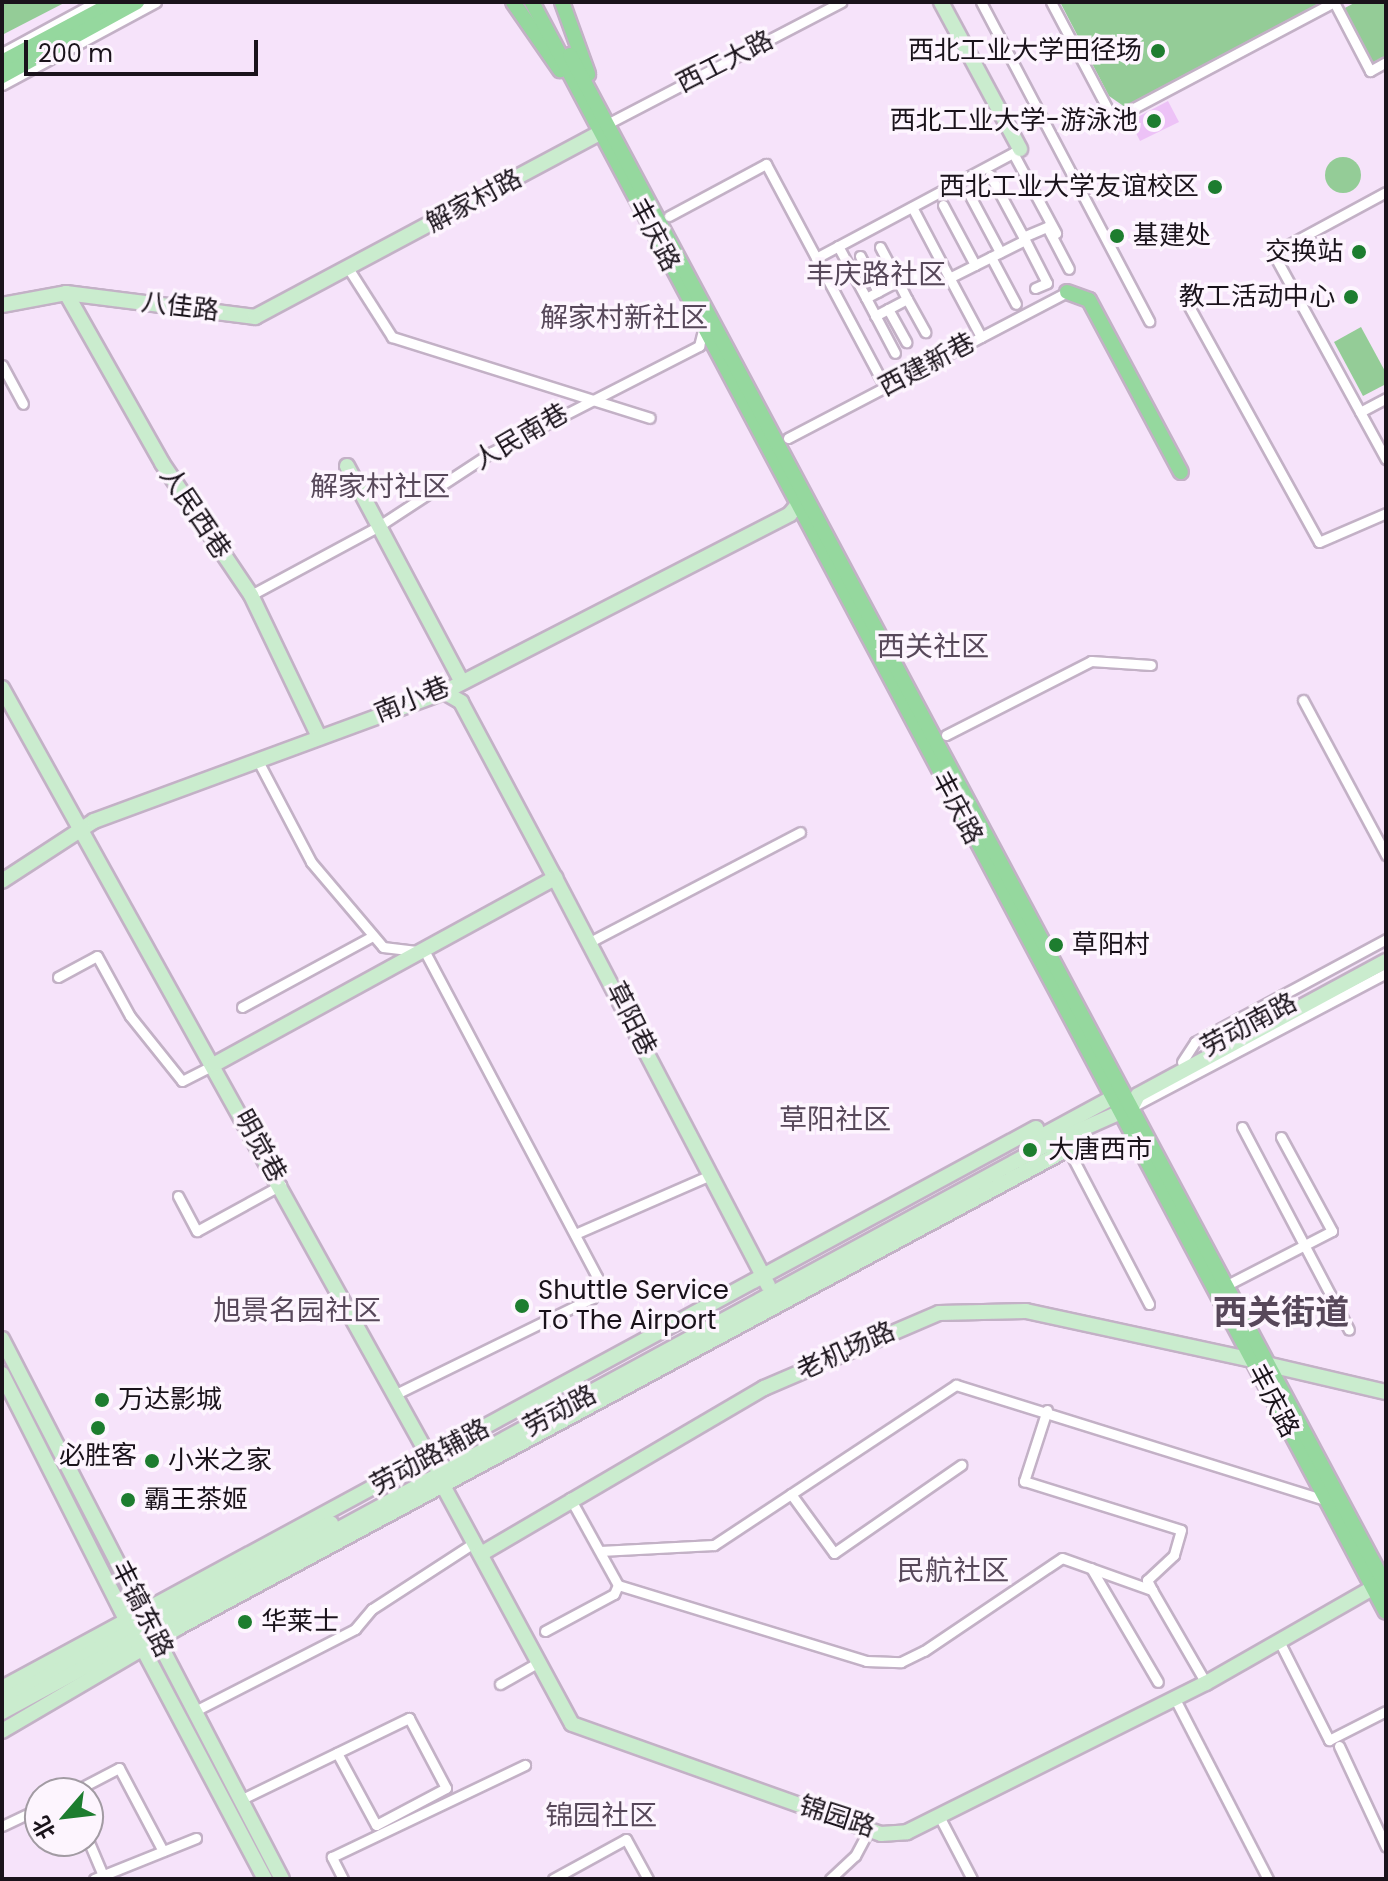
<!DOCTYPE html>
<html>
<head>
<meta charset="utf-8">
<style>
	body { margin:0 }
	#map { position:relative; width:1388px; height:1881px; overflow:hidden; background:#f6e3fa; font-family:Poppins,"Noto Sans SC",sans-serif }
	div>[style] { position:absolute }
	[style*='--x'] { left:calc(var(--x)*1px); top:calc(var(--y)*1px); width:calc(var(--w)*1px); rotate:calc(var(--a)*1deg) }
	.green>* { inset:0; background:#94cc97 }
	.round { border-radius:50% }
	.water>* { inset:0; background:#edc2f7 }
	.roads { filter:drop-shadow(2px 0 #c3b1c6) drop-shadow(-2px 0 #c3b1c6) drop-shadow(0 2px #c3b1c6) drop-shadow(0 -2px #c3b1c6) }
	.street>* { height:9px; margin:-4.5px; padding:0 4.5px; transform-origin:4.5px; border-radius:4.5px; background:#fff }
	.secondary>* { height:14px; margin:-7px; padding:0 7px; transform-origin:7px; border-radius:7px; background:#caecce }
	.primary>* { height:14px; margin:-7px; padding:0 7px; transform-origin:7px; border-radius:7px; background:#95d89e }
	.dots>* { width:22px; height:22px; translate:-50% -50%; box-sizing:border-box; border:4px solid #fdf5fe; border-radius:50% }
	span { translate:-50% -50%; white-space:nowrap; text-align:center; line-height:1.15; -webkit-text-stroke:7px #fdf5fe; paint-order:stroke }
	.poi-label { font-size:26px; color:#1a131b }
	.right { translate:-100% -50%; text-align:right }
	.left { translate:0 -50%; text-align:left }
	.street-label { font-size:26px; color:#1a131b }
	.neighbourhood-label { font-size:28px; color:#57485a }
	.district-label { font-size:34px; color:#57485a; font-weight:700 }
	.frame { position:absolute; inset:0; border:4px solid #1a131b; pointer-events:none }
	.north { position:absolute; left:24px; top:1777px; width:80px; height:80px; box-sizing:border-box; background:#fdf5fe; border:2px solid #a29ba3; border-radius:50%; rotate:242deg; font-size:22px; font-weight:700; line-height:32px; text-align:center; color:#1a131b }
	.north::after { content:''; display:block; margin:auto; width:28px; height:36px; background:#1d7d2f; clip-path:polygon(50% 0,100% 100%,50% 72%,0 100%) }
	.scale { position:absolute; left:24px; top:40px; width:234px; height:36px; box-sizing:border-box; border:4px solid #1a131b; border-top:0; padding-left:10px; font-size:24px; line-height:28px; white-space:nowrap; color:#1a131b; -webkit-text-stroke:6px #fdf5fe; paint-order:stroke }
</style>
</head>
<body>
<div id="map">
	<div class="green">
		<div style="clip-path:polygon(2px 2px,66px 2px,2px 35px)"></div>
		<div style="clip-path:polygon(1060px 2px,1315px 2px,1317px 6px,1125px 107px,1109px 96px)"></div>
		<div style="clip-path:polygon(1356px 2px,1386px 2px,1386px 59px,1373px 66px,1343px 9px)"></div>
		<div class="round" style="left:1325px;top:157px;width:36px;height:36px"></div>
		<div style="clip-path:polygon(1361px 327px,1386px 373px,1386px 384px,1363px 396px,1334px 342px)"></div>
	</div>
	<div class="water">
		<div style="clip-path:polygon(1168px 101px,1179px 122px,1140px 141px,1130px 121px)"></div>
	</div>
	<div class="roads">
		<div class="street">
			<div style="--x:981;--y:2;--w:361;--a:62.2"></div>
			<div style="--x:1051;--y:2;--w:132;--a:62.1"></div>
			<div style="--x:1113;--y:119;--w:250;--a:-27.9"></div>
			<div style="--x:1334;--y:2;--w:78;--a:62.4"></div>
			<div style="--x:1370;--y:71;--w:18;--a:-29"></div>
			<div style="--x:2;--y:53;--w:107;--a:-28.5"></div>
			<div style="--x:2;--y:85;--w:175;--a:-28.3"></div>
			<div style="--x:609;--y:123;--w:262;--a:-27.5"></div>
			<div style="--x:1013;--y:153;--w:91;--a:61.7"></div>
			<div style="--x:1386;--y:192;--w:128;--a:151.6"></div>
			<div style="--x:1273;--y:253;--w:235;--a:61.3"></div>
			<div style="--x:969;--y:194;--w:66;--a:61.9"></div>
			<div style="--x:943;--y:205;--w:68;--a:61.9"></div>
			<div style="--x:669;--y:216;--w:110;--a:-28.2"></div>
			<div style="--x:766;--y:164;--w:253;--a:61.9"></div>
			<div style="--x:1023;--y:237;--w:26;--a:-23"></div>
			<div style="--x:1047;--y:227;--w:47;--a:62.4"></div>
			<div style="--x:1025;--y:240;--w:48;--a:62.9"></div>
			<div style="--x:1047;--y:283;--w:13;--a:157"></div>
			<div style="--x:838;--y:246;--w:59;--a:61.7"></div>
			<div style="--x:880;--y:247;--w:38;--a:62"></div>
			<div style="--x:860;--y:256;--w:40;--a:63.4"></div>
			<div style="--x:991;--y:257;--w:53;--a:62"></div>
			<div style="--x:816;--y:258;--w:231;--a:-28.1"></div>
			<div style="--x:941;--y:262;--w:85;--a:61.9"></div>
			<div style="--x:348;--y:268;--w:82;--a:57.5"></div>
			<div style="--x:392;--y:337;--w:270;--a:17.4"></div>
			<div style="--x:949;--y:278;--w:85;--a:-26.6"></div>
			<div style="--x:1025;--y:240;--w:74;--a:-118.3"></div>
			<div style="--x:899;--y:284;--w:47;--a:-27.6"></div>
			<div style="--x:941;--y:262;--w:62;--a:-117.8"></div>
			<div style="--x:907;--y:299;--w:38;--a:61"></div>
			<div style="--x:1186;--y:301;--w:275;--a:61.1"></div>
			<div style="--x:1319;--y:542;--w:73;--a:-23.4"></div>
			<div style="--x:888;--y:309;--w:38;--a:61"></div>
			<div style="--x:875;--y:316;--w:36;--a:-28"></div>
			<div style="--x:907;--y:299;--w:20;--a:-117"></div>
			<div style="--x:898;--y:281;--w:36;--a:152"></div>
			<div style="--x:866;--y:298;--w:62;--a:62.2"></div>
			<div style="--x:2;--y:365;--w:44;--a:61.7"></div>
			<div style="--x:1360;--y:412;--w:30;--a:-28"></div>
			<div style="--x:788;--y:438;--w:315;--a:-27.6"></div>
			<div style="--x:251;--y:595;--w:145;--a:-28.3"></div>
			<div style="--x:379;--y:526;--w:135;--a:-33.2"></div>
			<div style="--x:492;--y:452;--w:233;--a:-27.1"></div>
			<div style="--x:699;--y:346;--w:16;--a:-76"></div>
			<div style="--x:1303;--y:700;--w:176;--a:61.8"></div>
			<div style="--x:946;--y:735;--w:163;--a:-27"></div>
			<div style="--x:1091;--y:661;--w:60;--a:3.8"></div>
			<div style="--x:257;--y:759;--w:116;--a:62.3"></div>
			<div style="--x:311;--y:862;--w:111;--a:49.7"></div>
			<div style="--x:383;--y:947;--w:42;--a:6.8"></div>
			<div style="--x:425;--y:952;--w:368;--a:62.1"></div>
			<div style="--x:597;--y:1277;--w:22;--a:103"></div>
			<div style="--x:592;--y:1298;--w:218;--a:153.9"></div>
			<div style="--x:590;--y:942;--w:237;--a:-27.6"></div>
			<div style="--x:58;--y:977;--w:44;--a:-28.3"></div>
			<div style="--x:97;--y:956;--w:68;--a:61.2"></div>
			<div style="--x:130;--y:1016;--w:83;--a:51.3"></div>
			<div style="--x:182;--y:1081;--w:37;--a:-27"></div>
			<div style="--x:242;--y:1007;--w:149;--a:-28.5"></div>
			<div style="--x:1182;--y:1062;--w:24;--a:-57"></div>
			<div style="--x:1195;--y:1042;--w:217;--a:-28.3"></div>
			<div style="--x:1132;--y:1107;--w:287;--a:-27.8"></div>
			<div style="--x:1242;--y:1127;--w:229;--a:62.2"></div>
			<div style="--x:1068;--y:1149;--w:175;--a:62.4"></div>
			<div style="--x:178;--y:1196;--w:40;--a:62"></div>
			<div style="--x:197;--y:1231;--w:96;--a:-28.7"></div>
			<div style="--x:575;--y:1234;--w:148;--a:-23.5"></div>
			<div style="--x:1227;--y:1285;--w:118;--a:-27.2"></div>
			<div style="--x:1332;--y:1231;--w:107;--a:-118.5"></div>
			<div style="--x:1047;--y:1410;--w:75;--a:107.9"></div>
			<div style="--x:1024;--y:1481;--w:164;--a:17.3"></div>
			<div style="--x:1181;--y:1530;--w:26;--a:106"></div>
			<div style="--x:1174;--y:1555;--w:37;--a:137"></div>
			<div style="--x:1147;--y:1580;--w:11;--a:63"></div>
			<div style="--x:791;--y:1494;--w:73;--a:53.9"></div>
			<div style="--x:834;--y:1553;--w:155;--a:-34.7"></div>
			<div style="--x:570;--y:1498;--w:99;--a:61.1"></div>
			<div style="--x:618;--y:1585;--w:259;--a:17"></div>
			<div style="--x:866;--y:1661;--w:35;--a:2"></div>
			<div style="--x:901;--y:1662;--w:25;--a:-26"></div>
			<div style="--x:924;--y:1651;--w:166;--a:-34"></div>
			<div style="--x:1062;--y:1558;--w:96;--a:19.6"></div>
			<div style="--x:1152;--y:1590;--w:108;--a:59.9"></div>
			<div style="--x:600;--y:1551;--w:114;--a:-3"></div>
			<div style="--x:714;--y:1545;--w:290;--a:-33.5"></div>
			<div style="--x:956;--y:1385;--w:387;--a:17.3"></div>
			<div style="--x:1091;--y:1568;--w:132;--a:59.6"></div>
			<div style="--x:545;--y:1631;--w:78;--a:-28.2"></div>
			<div style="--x:614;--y:1594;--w:10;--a:-66"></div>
			<div style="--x:1280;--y:1643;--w:109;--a:63.2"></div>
			<div style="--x:1329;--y:1740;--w:64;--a:-27"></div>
			<div style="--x:500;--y:1684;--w:45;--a:-29.4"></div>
			<div style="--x:1175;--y:1699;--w:203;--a:62.7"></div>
			<div style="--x:195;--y:1711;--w:180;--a:-27.1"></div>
			<div style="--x:355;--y:1629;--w:26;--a:-50"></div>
			<div style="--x:372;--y:1609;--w:123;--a:-33"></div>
			<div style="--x:1339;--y:1746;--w:111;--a:65"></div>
			<div style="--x:71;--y:1793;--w:54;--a:-27.5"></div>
			<div style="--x:119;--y:1768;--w:94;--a:62.1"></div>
			<div style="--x:240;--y:1800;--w:188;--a:-25.9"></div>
			<div style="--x:409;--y:1718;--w:79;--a:62.1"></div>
			<div style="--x:446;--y:1788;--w:79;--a:152.1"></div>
			<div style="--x:376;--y:1825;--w:82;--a:-118.4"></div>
			<div style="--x:939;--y:1816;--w:71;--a:62.4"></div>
			<div style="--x:2;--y:1826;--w:42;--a:-25.3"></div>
			<div style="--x:88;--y:1840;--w:39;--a:67"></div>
			<div style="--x:94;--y:1879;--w:110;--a:-21.9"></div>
			<div style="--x:343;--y:1879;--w:25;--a:-117"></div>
			<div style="--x:332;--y:1857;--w:214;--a:-25.5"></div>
			<div style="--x:553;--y:1879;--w:83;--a:-28.7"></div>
			<div style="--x:626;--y:1839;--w:46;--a:61.2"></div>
			<div style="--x:830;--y:1879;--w:34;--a:-43"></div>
			<div style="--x:855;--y:1856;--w:30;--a:-62"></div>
		</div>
		<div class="secondary">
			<div style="--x:941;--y:2;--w:167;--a:61.7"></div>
			<div style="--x:66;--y:293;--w:195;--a:60.5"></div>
			<div style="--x:162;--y:463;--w:159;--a:56"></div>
			<div style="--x:251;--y:595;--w:155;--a:64.4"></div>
			<div style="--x:2;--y:305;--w:65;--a:-10.6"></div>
			<div style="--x:66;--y:293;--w:191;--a:7.2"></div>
			<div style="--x:255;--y:317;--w:391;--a:-28.1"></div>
			<div style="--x:347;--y:466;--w:242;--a:62"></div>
			<div style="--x:2;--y:688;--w:888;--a:60.95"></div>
			<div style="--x:444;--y:692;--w:20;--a:30"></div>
			<div style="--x:461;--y:702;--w:200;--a:61.9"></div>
			<div style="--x:2;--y:881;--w:110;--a:-33.1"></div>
			<div style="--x:94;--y:821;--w:373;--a:-20.2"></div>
			<div style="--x:444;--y:692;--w:389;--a:-27.2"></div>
			<div style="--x:790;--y:514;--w:22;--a:-51"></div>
			<div style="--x:215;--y:1064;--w:388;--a:-28.7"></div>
			<div style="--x:555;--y:878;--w:460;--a:62.4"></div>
			<div style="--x:1027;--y:1144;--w:107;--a:-28.5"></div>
			<div style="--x:2;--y:1339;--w:312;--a:62.7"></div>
			<div style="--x:1270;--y:1365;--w:119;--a:13.1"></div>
			<div style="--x:2;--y:1374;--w:284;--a:63.2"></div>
			<div style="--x:440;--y:1480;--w:277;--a:61.6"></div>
			<div style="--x:572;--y:1724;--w:328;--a:19.6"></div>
			<div style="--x:881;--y:1834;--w:26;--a:-4"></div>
			<div style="--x:907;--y:1832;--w:334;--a:-26.5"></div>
			<div style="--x:1206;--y:1683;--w:202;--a:-29.7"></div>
			<div style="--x:481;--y:1554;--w:328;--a:-30.4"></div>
			<div style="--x:764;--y:1388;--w:190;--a:-23.2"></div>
			<div style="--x:939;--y:1313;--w:87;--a:-1.3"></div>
			<div style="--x:1026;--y:1311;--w:231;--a:12.2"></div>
			<div style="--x:155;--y:1635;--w:275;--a:62.5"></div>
			<div style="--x:141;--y:1645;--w:265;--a:62.1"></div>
			<div style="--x:2;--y:1688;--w:1176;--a:-28.44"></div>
			<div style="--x:2;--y:1701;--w:374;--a:-28.4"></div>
			<div style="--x:2;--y:1712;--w:1186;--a:-28.51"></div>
			<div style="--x:1044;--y:1146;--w:96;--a:-23.9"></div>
			<div style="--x:1132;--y:1107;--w:13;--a:-63"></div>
			<div style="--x:1138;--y:1095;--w:282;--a:-28.4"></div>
			<div style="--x:2;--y:1731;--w:205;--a:-30.4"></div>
			<div style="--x:179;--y:1627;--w:1009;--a:-28.27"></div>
			<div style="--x:1068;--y:1149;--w:16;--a:-55"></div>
		</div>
		<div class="primary">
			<div style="--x:513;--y:2;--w:83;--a:55.3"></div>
			<div style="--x:532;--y:2;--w:1822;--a:62.06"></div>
			<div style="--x:562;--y:2;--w:77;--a:70.1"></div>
			<div style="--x:570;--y:55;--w:1735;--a:61.94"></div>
			<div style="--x:2;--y:62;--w:128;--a:-28"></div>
			<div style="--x:2;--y:76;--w:154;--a:-28.7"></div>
			<div style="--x:1067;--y:292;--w:23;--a:20"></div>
			<div style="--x:1089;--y:300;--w:195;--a:61.9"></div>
		</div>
	</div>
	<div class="dots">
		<div style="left:1158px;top:51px;background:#1d7d2f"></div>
		<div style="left:1154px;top:121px;background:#1d7d2f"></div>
		<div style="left:1215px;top:187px;background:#1d7d2f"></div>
		<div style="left:1117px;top:236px;background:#1d7d2f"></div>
		<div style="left:1359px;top:252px;background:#1d7d2f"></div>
		<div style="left:1351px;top:297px;background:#1d7d2f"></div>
		<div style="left:1056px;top:945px;background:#1d7d2f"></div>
		<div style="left:1030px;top:1150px;background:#1d7d2f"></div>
		<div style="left:522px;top:1306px;background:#1d7d2f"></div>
		<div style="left:102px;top:1400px;background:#1d7d2f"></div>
		<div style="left:98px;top:1428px;background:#1d7d2f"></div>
		<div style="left:152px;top:1461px;background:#1d7d2f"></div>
		<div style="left:128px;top:1500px;background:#1d7d2f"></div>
		<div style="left:245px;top:1622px;background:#1d7d2f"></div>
	</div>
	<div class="poi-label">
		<span class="right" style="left:1142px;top:51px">西北工业大学田径场</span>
		<span class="right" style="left:1138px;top:121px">西北工业大学-游泳池</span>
		<span class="right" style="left:1199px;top:187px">西北工业大学友谊校区</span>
		<span class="left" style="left:1133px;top:236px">基建处</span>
		<span class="right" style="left:1343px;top:252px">交换站</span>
		<span class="right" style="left:1335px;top:297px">教工活动中心</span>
		<span class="left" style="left:1072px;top:945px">草阳村</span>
		<span class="left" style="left:1048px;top:1150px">大唐西市</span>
		<span class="left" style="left:538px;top:1306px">Shuttle Service<br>To The Airport</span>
		<span class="left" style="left:118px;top:1400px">万达影城</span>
		<span style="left:98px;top:1456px">必胜客</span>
		<span class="left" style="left:168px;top:1461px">小米之家</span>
		<span class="left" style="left:144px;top:1500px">霸王茶姬</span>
		<span class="left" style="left:261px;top:1622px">华莱士</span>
	</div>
	<div class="street-label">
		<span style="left:725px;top:62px;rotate:-27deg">西工大路</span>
		<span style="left:474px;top:201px;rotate:-28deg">解家村路</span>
		<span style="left:654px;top:235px;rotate:62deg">丰庆路</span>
		<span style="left:180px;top:307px;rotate:7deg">八佳路</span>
		<span style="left:927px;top:365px;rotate:-28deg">西建新巷</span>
		<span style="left:521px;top:437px;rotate:-30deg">人民南巷</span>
		<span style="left:195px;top:513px;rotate:56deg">人民西巷</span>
		<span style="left:412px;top:700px;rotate:-22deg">南小巷</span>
		<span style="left:957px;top:808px;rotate:62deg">丰庆路</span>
		<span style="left:631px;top:1019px;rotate:63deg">草阳巷</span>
		<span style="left:1249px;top:1025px;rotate:-28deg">劳动南路</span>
		<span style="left:260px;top:1146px;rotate:61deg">明觉巷</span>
		<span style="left:846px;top:1351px;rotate:-24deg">老机场路</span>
		<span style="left:1273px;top:1401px;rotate:62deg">丰庆路</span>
		<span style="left:560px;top:1411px;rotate:-28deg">劳动路</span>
		<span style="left:430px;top:1457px;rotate:-28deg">劳动路辅路</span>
		<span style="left:142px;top:1609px;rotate:63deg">丰镐东路</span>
		<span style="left:837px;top:1817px;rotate:18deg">锦园路</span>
	</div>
	<div class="neighbourhood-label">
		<span style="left:876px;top:275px">丰庆路社区</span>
		<span style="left:624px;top:318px">解家村新社区</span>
		<span style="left:380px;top:487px">解家村社区</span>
		<span style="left:933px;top:647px">西关社区</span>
		<span style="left:835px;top:1120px">草阳社区</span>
		<span style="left:297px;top:1311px">旭景名园社区</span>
		<span style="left:953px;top:1571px">民航社区</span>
		<span style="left:601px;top:1816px">锦园社区</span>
	</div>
	<div class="district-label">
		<span style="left:1281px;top:1313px">西关街道</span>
	</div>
	<div class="frame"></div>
	<div class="north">北</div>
	<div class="scale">200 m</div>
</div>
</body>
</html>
